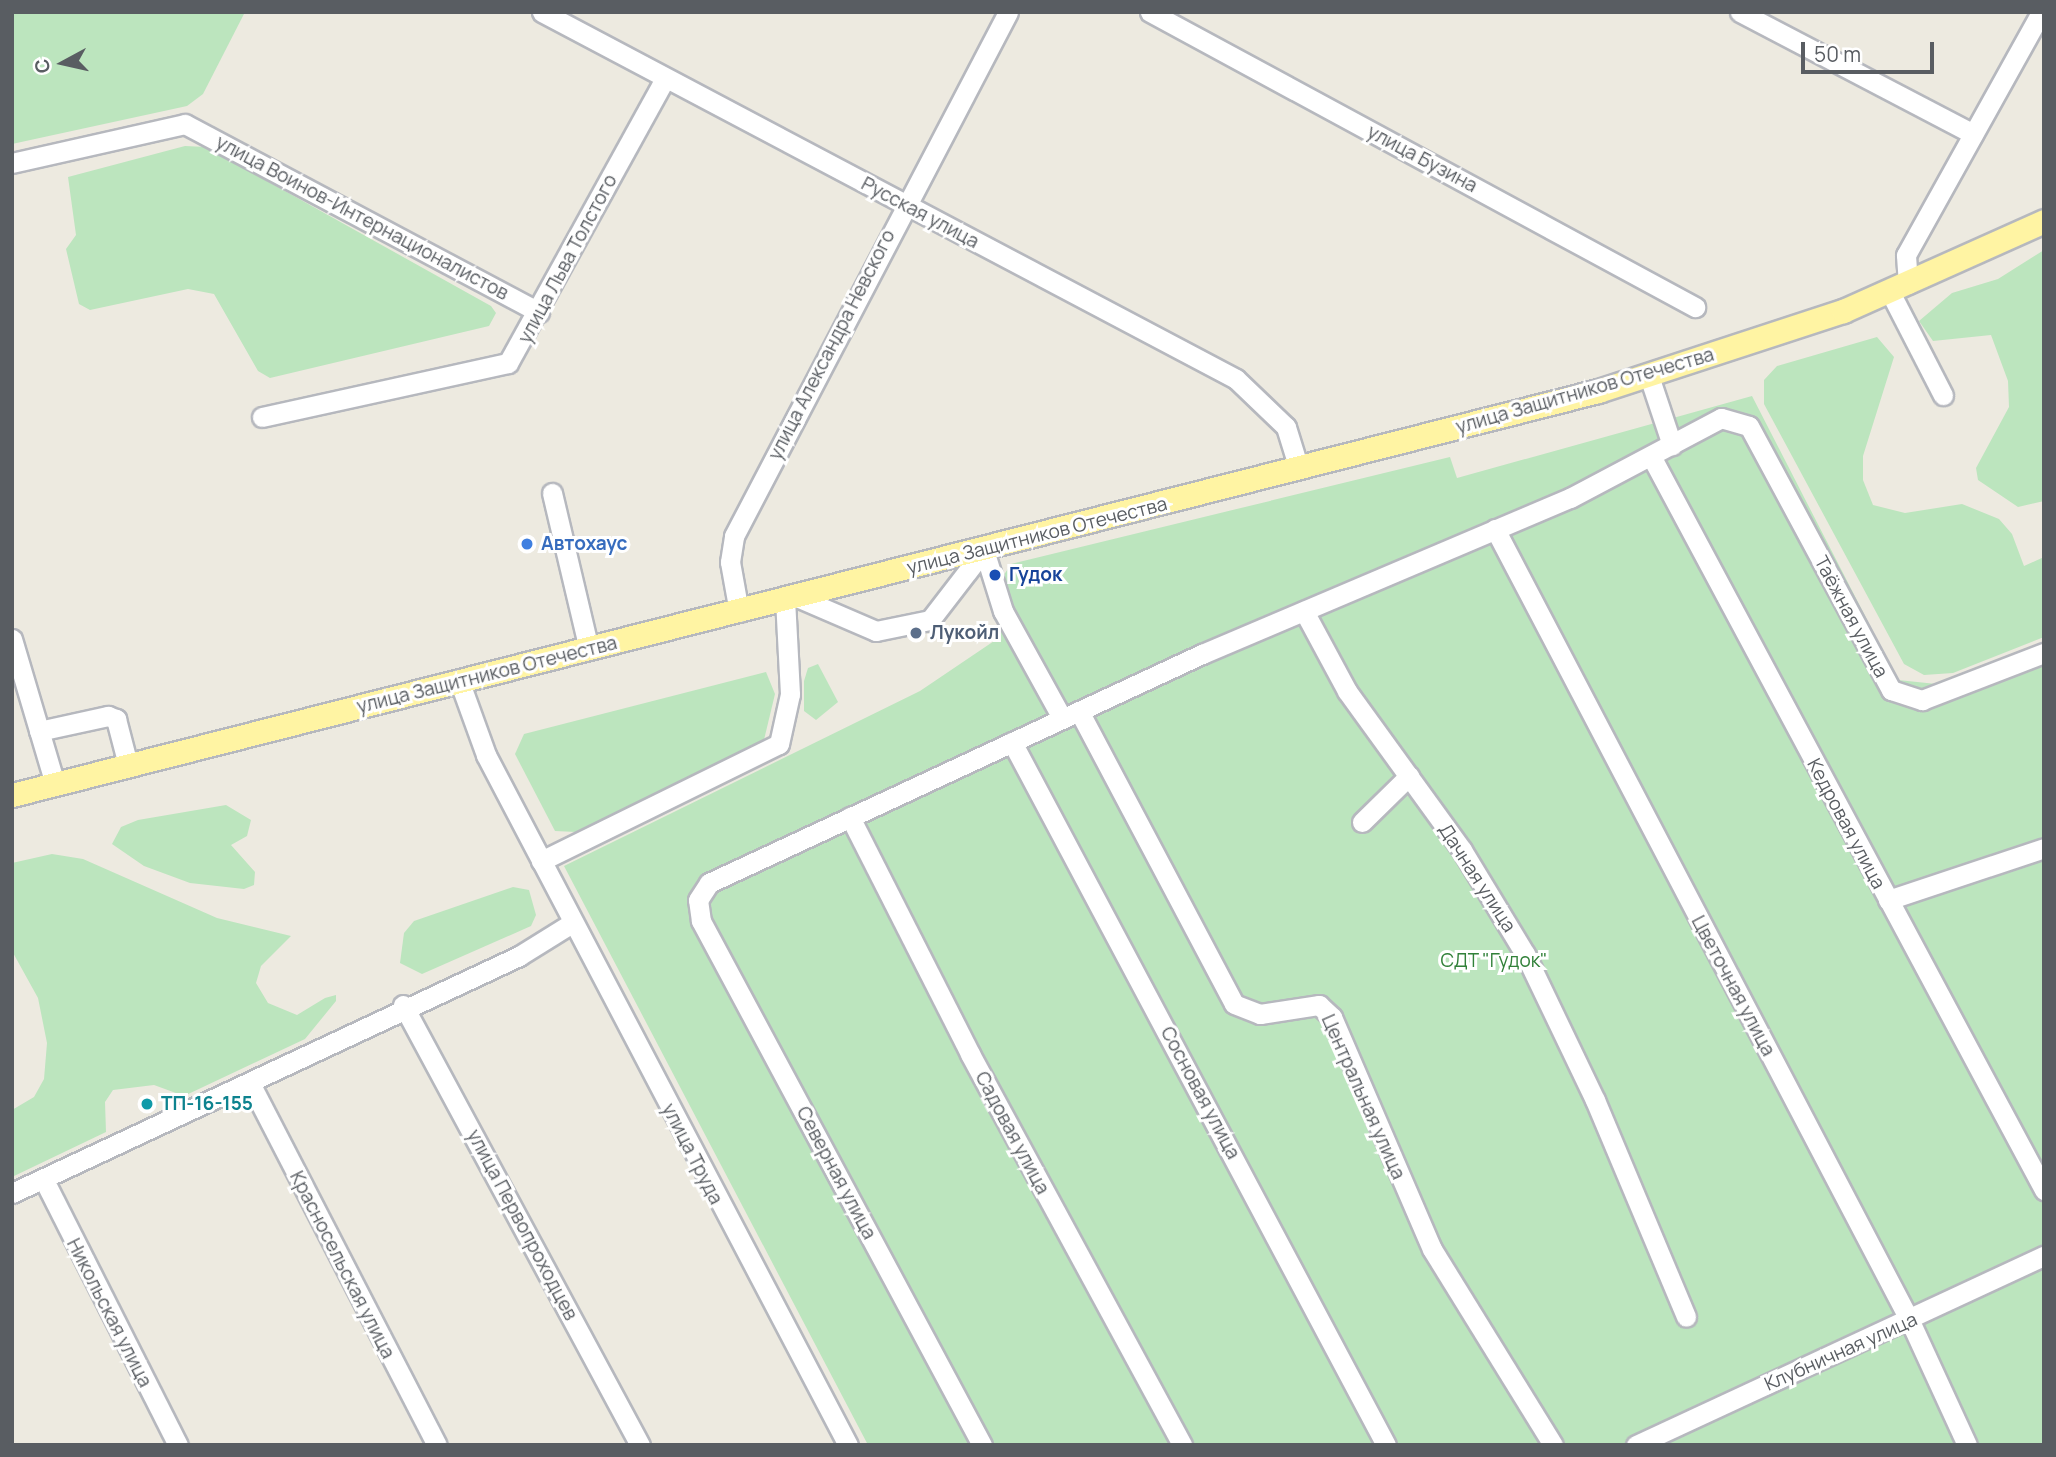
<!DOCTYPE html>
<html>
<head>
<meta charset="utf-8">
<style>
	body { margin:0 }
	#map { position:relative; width:2056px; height:1457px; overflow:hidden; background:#edeae0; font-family:Manrope,sans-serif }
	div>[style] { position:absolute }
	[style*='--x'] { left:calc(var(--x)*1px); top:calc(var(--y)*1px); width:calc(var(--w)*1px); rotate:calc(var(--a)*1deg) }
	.green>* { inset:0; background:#bce5be }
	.roads { filter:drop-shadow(2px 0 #b6b8be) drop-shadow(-2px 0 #b6b8be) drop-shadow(0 2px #b6b8be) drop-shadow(0 -2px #b6b8be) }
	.minor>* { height:19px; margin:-9.5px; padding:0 9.5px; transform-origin:9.5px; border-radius:9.5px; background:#fff }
	.major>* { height:23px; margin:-11.5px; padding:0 11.5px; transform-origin:11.5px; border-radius:11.5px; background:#fff4a3 }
	.dots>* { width:19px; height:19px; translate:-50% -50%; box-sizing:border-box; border:4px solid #fff; border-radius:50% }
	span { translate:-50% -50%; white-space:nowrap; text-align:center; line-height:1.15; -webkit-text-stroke:6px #fff; paint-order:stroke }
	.street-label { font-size:19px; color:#595d62 }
	.shop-label { font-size:19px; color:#366cbe; font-weight:700 }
	.left { translate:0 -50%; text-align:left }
	.transit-label { font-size:19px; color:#164399; font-weight:700 }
	.service-label { font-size:19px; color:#4e5e75; font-weight:700 }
	.park-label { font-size:19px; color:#318139 }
	.culture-label { font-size:19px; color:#0d838f; font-weight:700 }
	.frame { position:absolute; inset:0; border:14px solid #595d62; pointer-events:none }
	.north { position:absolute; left:28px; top:28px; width:70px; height:70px; -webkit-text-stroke:5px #fff; paint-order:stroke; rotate:262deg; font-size:19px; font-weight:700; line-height:28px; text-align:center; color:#595d62 }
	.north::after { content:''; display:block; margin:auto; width:24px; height:32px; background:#595d62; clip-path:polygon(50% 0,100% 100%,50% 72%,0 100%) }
	.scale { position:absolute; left:1801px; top:42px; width:133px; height:32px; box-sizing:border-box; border:4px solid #595d62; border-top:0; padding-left:9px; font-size:21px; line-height:24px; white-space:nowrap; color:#595d62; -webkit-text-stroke:5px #fff; paint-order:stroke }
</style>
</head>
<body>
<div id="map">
	<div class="green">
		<div style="clip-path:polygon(12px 12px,245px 12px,203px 94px,187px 106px,12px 144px)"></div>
		<div style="clip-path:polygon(185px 146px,206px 147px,491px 306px,496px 313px,489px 326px,270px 378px,258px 371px,214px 294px,188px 289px,90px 310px,79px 304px,66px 249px,76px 235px,68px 177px)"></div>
		<div style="clip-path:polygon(2044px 250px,2044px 501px,2018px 507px,1978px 480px,1976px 468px,2009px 407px,2008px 381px,1991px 335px,1933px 341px,1919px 321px,1952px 293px,1998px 279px)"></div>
		<div style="clip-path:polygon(1877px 337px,1894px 357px,1863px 456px,1863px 480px,1873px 505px,1905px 513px,1962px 504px,1999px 519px,2012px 534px,2024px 566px,2044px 557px,2044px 637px,1953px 673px,1924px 675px,1904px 664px,1764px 404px,1764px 380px,1777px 366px)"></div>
		<div style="clip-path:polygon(1752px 396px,1898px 680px,1946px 685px,2044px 647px,2044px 1445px,868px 1445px,564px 866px,920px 691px,997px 639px,998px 584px,1011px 564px,1450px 457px,1457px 478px)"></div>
		<div style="clip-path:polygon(818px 664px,838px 702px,816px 720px,804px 711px,804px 681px,808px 668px)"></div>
		<div style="clip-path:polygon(766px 672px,775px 694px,763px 744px,576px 832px,555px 831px,515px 754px,524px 734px)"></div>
		<div style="clip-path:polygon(226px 805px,251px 820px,247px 836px,231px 845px,255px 872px,254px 885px,244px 889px,190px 883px,144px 866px,112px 844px,121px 827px,138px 820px)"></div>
		<div style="clip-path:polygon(52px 854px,83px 859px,217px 918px,291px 936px,261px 966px,256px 983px,268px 1003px,297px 1015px,325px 998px,336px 995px,336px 1001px,305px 1039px,184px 1096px,154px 1085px,113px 1090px,105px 1102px,106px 1132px,12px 1177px,12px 1110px,34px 1097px,44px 1079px,47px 1043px,38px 998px,12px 951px,12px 863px)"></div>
		<div style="clip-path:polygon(513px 887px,529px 890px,536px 915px,531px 926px,422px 974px,400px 963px,404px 933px,414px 921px)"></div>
	</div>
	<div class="roads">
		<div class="minor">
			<div style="--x:542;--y:12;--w:785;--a:27.87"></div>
			<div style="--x:1236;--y:379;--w:69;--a:43.8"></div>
			<div style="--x:1286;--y:427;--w:44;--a:72.8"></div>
			<div style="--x:1150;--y:12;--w:620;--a:28.43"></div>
			<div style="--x:1740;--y:12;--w:263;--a:27.6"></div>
			<div style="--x:12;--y:163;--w:177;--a:-12.7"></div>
			<div style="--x:185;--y:124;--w:401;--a:28"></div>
			<div style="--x:1908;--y:284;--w:29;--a:-94"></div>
			<div style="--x:1906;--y:255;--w:278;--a:-60.9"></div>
			<div style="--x:1890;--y:292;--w:116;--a:62.8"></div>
			<div style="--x:1649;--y:376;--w:73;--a:71.6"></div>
			<div style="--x:262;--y:417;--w:252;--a:-12.4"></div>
			<div style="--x:508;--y:363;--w:325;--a:-61.1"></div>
			<div style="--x:1651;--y:456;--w:833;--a:61.83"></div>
			<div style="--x:552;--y:493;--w:161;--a:76.7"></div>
			<div style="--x:1495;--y:529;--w:894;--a:62.35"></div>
			<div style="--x:1910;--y:1321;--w:136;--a:65.3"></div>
			<div style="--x:984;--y:550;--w:64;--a:72.7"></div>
			<div style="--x:1003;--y:611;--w:122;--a:61.1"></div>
			<div style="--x:797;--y:597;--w:86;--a:23.3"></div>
			<div style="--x:876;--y:631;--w:55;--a:-11.5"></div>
			<div style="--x:930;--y:620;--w:88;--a:-52.4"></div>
			<div style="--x:1304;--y:611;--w:91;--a:61.7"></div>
			<div style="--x:1347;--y:691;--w:196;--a:54.1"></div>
			<div style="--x:1462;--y:850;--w:122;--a:58.8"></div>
			<div style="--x:1525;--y:954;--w:162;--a:64.4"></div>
			<div style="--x:1595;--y:1100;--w:235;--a:67.2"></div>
			<div style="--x:739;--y:612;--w:51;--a:-100.2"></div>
			<div style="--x:730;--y:562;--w:26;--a:-81"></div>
			<div style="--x:734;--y:536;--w:591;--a:-62.39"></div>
			<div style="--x:12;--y:639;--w:151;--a:73.5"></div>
			<div style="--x:460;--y:683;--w:77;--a:70.1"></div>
			<div style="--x:486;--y:755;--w:779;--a:62.32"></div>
			<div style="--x:1079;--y:711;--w:331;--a:62.1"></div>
			<div style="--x:1234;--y:1004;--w:28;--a:21"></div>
			<div style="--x:1260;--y:1014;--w:60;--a:-8.7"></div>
			<div style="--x:1319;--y:1005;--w:18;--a:43"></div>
			<div style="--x:1332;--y:1017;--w:253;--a:66.7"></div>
			<div style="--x:1432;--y:1249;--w:230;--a:58.3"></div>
			<div style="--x:39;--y:731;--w:71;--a:-12.3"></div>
			<div style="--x:108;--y:716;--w:9;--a:21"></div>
			<div style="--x:116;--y:719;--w:48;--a:75.4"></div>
			<div style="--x:1012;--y:742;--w:796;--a:61.99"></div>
			<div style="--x:850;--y:817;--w:266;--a:63.1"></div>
			<div style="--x:970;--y:1054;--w:445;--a:61.5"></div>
			<div style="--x:1362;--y:822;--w:66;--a:-44.4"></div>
			<div style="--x:541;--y:861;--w:265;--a:-26.2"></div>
			<div style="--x:779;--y:744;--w:51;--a:-77.6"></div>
			<div style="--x:790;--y:694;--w:94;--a:-93"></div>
			<div style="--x:1888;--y:900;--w:164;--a:-18.4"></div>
			<div style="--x:403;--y:1005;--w:500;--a:61.7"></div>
			<div style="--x:250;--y:1083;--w:407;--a:62.7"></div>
			<div style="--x:44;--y:1180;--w:297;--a:63.2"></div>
			<div style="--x:12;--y:1193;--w:560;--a:-25.05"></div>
			<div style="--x:519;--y:956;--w:62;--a:-31.9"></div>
			<div style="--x:982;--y:1445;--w:595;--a:-118.2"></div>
			<div style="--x:701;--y:921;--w:21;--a:-98"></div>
			<div style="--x:698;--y:900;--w:20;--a:-57"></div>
			<div style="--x:709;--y:883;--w:544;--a:-24.92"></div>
			<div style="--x:1202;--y:654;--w:400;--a:-23"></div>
			<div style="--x:1570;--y:498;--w:171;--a:-27.9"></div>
			<div style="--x:1721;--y:418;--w:29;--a:16"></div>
			<div style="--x:1749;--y:426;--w:300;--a:61.7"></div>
			<div style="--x:1891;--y:690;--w:33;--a:18"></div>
			<div style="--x:1922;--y:700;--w:131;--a:-21.1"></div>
			<div style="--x:1636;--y:1445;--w:450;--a:-24.9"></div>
		</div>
		<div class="major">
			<div style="--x:12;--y:795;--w:1637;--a:-14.29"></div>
			<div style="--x:1598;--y:391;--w:258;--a:-18.1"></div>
			<div style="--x:1843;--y:311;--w:220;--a:-24.1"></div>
		</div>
	</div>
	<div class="dots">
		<div style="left:527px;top:544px;background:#3f7fe0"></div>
		<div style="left:995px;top:575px;background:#1a4fb4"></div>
		<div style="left:916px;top:633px;background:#5c6f8a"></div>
		<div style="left:147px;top:1104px;background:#0f9aa8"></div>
	</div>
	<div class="street-label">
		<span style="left:1422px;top:159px;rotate:28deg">улица Бузина</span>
		<span style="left:920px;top:213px;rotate:28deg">Русская улица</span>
		<span style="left:362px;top:218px;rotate:28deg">улица Воинов-Интернационалистов</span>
		<span style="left:568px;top:259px;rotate:-62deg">улица Льва Толстого</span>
		<span style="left:832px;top:345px;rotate:-63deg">улица Александра Невского</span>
		<span style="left:1585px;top:391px;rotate:-16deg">улица Защитников Отечества</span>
		<span style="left:1037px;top:536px;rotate:-14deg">улица Защитников Отечества</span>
		<span style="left:1851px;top:617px;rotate:62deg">Таёжная улица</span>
		<span style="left:487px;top:675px;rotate:-14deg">улица Защитников Отечества</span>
		<span style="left:1846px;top:824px;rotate:62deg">Кедровая улица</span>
		<span style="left:1477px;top:878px;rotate:57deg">Дачная улица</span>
		<span style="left:1733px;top:986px;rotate:62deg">Цветочная улица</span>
		<span style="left:1200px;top:1093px;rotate:62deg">Сосновая улица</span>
		<span style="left:1363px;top:1097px;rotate:66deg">Центральная улица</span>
		<span style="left:1012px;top:1133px;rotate:62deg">Садовая улица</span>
		<span style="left:692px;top:1154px;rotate:63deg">улица Труда</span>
		<span style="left:836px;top:1173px;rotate:62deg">Северная улица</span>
		<span style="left:522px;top:1225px;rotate:62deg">улица Первопроходцев</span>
		<span style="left:342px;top:1265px;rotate:63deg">Красносельская улица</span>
		<span style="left:109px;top:1313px;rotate:63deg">Никольская улица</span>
		<span style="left:1841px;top:1352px;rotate:-24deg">Клубничная улица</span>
	</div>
	<div class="shop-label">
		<span class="left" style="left:541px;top:544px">Автохаус</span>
	</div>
	<div class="transit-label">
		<span class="left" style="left:1009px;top:575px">Гудок</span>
	</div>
	<div class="service-label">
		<span class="left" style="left:930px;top:633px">Лукойл</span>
	</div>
	<div class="park-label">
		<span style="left:1494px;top:961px">СДТ "Гудок"</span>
	</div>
	<div class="culture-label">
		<span class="left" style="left:161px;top:1104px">ТП-16-155</span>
	</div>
	<div class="frame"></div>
	<div class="north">С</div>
	<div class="scale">50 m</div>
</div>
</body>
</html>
